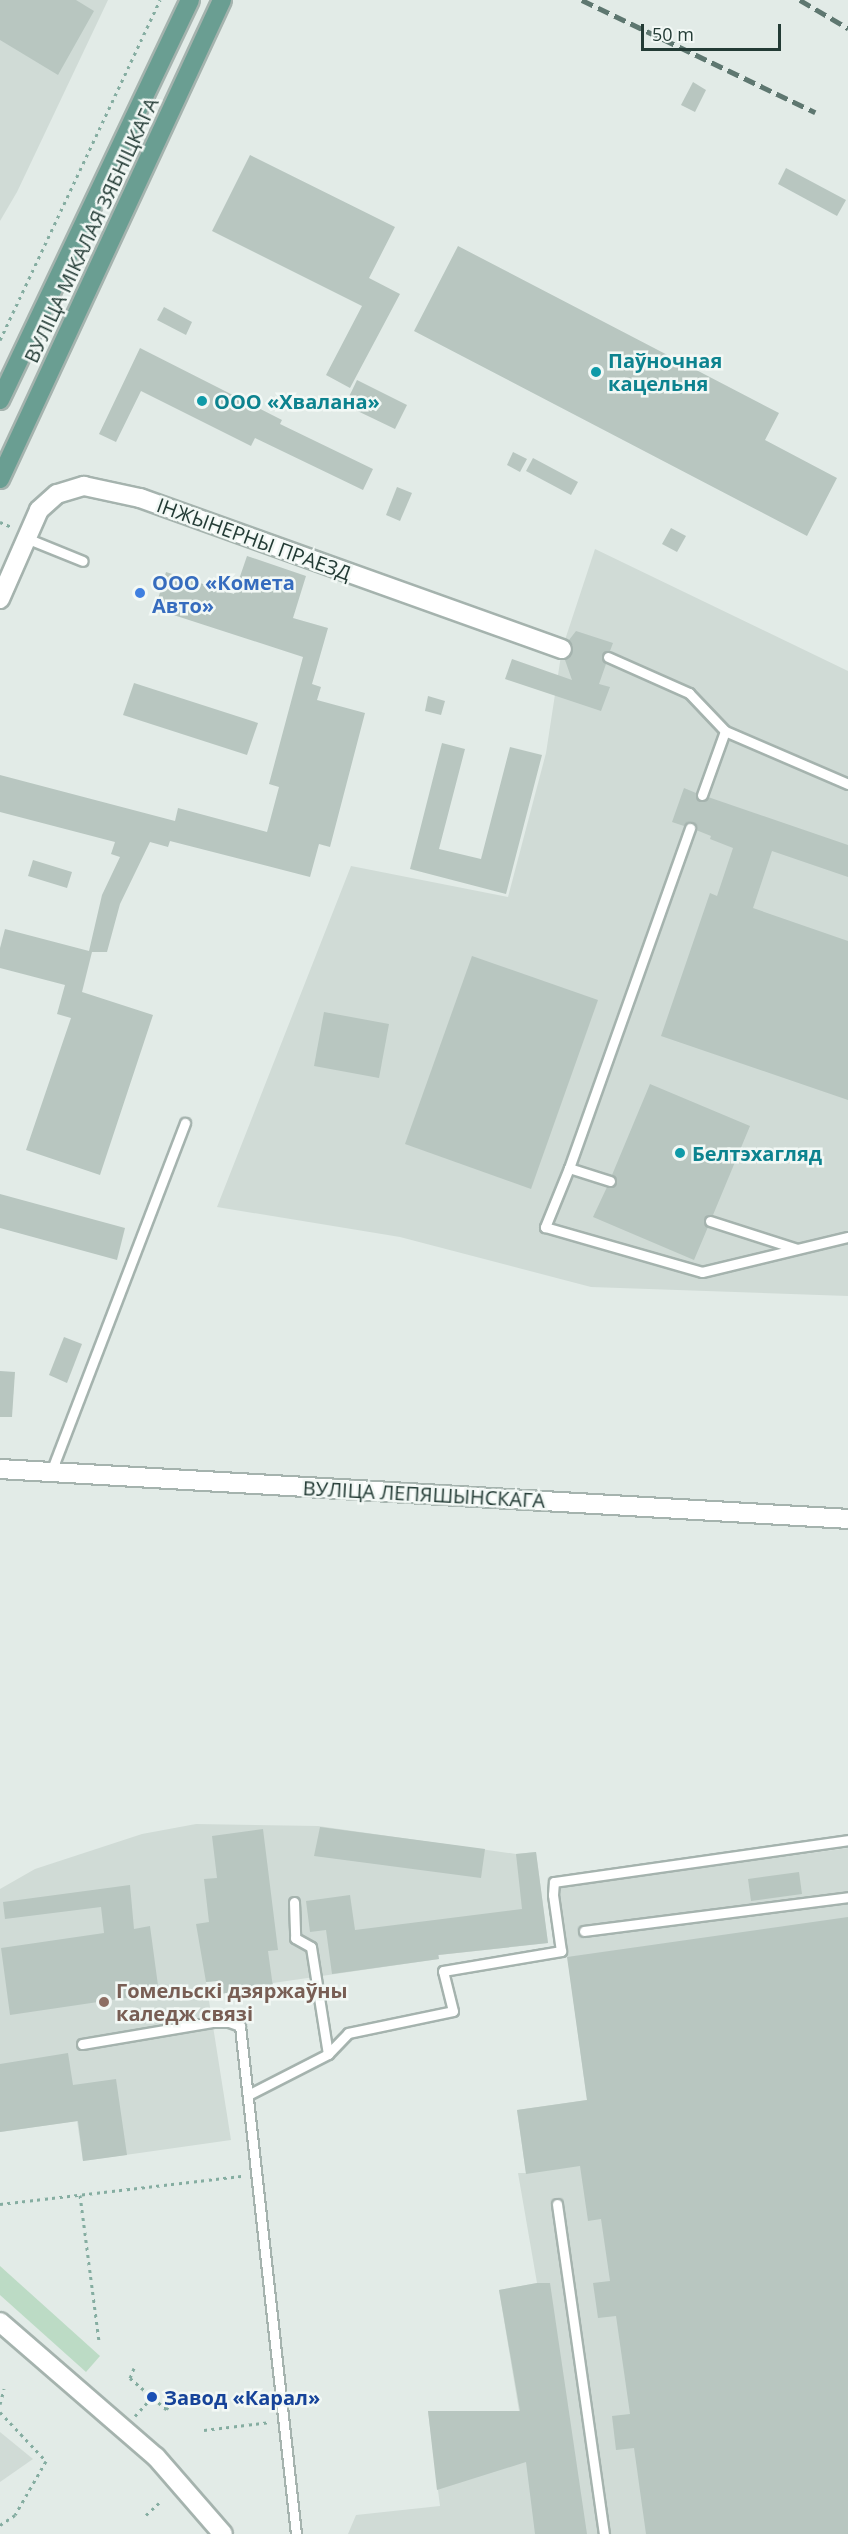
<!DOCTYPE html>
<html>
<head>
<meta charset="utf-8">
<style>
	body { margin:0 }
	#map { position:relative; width:848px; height:2534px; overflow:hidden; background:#e2ebe7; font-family:"Open Sans",sans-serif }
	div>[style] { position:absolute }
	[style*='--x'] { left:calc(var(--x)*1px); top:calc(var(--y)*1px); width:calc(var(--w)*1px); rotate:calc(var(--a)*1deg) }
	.built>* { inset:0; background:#d0dbd6 }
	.green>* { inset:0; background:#bcdbc5 }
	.building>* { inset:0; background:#b8c6c0 }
	.path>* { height:3px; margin-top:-1.5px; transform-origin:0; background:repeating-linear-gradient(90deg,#85ada1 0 3px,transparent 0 7.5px) }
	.roads { filter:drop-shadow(2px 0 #a5b3ae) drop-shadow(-2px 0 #a5b3ae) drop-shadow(0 2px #a5b3ae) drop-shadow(0 -2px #a5b3ae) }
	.service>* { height:9px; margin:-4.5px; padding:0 4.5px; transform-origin:4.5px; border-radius:4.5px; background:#fff }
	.minor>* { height:18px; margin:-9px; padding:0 9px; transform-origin:9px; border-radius:9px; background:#fff }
	.secondary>* { height:18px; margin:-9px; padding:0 9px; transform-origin:9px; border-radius:9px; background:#fff }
	.primary>* { height:18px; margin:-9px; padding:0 9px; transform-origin:9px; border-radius:9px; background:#6a9e92 }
	.rail>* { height:4.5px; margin-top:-2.25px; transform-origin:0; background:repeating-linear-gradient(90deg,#5e7770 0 12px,transparent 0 18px) }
	.dots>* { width:16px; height:16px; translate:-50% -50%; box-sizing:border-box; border:3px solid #f2f8f5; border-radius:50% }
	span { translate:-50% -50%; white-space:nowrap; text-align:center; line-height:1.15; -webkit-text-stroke:5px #f2f8f5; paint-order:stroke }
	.street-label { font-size:20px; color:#233b35 }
	.culture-label { font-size:20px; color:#0d838f; font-weight:700 }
	.left { translate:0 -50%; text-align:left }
	.shop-label { font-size:20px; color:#366cbe; font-weight:700 }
	.education-label { font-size:20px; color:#785e54; font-weight:700 }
	.transit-label { font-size:20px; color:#164399; font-weight:700 }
	.scale { position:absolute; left:641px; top:24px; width:140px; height:27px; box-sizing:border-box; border:3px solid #233b35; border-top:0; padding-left:8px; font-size:18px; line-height:21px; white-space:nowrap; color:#233b35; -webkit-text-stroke:4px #f2f8f5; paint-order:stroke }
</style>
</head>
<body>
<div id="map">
	<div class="built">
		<div style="clip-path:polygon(0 0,108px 0,17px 192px,0 221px)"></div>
		<div style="clip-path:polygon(595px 549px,848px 671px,848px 1296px,591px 1287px,400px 1237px,217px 1207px,351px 866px,508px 897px,546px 753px,562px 649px)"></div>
		<div style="clip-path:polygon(196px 1824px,318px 1826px,516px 1854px,536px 1852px,548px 1943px,439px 1955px,439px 1959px,273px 1983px,273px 1987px,219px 1994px,217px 1981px,206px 1982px,231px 2140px,83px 2161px,77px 2121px,0 2132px,0 1889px,35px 1869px,142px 1834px)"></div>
		<div style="clip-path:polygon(848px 1848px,848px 2534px,348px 2534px,356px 2515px,440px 2506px,428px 2411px,519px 2411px,499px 2290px,537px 2283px,518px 2173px,526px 2173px,517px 2110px,587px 2100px,558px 1888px)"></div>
		<div style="clip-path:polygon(0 2432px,33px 2459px,0 2482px)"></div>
	</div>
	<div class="green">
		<div style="clip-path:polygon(0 2266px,100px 2356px,86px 2372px,0 2295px)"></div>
	</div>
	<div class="building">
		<div style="clip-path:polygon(0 0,76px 0,94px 11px,58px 75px,0 40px)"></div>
		<div style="clip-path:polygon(693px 82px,706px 90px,695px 112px,681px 105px)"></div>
		<div style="clip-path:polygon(250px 155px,395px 227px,369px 278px,400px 294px,350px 388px,326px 375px,362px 306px,212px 231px)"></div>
		<div style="clip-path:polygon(786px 168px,846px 200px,837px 216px,778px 184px)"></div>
		<div style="clip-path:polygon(458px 246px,779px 413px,765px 440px,837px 478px,807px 536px,414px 331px)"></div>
		<div style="clip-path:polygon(164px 307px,192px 322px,186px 335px,157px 320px)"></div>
		<div style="clip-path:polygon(140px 348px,282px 420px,280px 424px,373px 469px,363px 490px,255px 438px,251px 446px,141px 391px,116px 442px,99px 434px)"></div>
		<div style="clip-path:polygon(357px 380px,407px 405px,395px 429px,345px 405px)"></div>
		<div style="clip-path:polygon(513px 452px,527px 459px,520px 472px,507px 465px)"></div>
		<div style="clip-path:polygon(533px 458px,578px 482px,571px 495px,526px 471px)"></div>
		<div style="clip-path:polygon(397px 487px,412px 493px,400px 521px,386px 515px)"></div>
		<div style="clip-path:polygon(671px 528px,686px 536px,677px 552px,662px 544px)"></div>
		<div style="clip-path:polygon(247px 556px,306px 576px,293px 618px,328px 628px,312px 684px,321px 687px,317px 700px,365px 713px,330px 847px,319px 844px,310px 877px,170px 841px,168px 847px,150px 842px,120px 904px,107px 952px,92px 952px,82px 992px,153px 1015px,100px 1175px,26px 1150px,71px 1018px,57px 1014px,65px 985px,0 968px,0 948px,5px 929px,89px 951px,102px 895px,120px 857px,111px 854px,115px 842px,0 812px,0 775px,175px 821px,178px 808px,267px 832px,279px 787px,269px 784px,303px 657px,155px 609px,166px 572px,234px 594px)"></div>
		<div style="clip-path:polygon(576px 631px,613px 643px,610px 651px,602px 655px,606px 664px,599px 684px,610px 687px,601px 711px,505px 679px,512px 659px,572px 680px,565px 660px,572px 653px,573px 646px,569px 640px)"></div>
		<div style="clip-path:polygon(134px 683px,258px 723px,247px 755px,123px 715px)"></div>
		<div style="clip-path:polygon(428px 696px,445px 701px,441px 715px,425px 711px)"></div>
		<div style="clip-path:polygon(442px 743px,465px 749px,439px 849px,481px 859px,510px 747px,542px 755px,506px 894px,410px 869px)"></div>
		<div style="clip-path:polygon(684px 788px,696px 793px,697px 799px,700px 801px,708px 797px,848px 845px,848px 877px,772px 851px,753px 908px,848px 941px,848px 1100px,661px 1036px,710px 893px,717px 896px,733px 848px,710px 839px,711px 836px,696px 830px,693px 822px,688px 822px,684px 826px,672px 822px)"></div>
		<div style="clip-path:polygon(33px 860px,72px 872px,67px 888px,28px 876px)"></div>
		<div style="clip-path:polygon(472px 956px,598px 1000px,531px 1189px,405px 1144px)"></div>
		<div style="clip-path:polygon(324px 1012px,389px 1024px,379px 1078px,314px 1066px)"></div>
		<div style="clip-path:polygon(650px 1084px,750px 1126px,713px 1215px,704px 1218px,708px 1227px,694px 1260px,593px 1217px,607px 1187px,612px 1187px,616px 1184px,612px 1175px)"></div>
		<div style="clip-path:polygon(0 1194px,125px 1228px,117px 1260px,0 1228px)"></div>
		<div style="clip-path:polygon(64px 1337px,82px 1344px,67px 1383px,49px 1375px)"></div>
		<div style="clip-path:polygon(0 1371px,15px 1372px,12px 1417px,0 1417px)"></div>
		<div style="clip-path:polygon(320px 1827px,485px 1849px,481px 1878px,314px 1856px)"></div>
		<div style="clip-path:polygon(263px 1829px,278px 1950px,268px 1951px,273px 1987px,219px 1994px,217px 1981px,206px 1982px,196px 1924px,209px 1922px,204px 1879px,217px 1878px,212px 1836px)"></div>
		<div style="clip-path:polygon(536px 1852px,548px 1943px,438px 1955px,439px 1959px,332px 1974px,326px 1930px,310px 1932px,306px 1901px,350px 1895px,355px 1930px,522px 1909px,516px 1854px)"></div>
		<div style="clip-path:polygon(799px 1872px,802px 1894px,751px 1901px,748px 1879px)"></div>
		<div style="clip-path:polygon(130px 1885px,134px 1929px,150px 1926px,159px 1993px,10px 2015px,1px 1948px,104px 1933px,101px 1907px,5px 1919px,3px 1902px)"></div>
		<div style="clip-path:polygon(848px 1917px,848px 2534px,646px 2534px,634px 2448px,616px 2450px,612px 2416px,630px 2414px,616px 2316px,598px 2318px,593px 2283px,610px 2281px,601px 2219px,588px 2221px,580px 2166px,526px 2174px,517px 2110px,587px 2100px,567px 1957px)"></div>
		<div style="clip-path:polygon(68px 2053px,73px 2085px,116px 2079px,127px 2155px,83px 2161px,78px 2121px,0 2132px,0 2064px)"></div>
		<div style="clip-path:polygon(537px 2283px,550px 2283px,587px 2534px,535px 2534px,526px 2462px,437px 2490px,428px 2411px,520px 2411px,499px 2290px)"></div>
	</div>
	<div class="path">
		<div style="--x:0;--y:340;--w:376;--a:-64.8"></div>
		<div style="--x:0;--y:522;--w:13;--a:23"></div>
		<div style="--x:80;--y:2195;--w:148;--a:82.6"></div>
		<div style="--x:0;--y:2204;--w:245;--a:-6.6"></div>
		<div style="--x:134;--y:2368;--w:11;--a:112"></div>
		<div style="--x:130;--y:2378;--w:48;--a:40.7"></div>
		<div style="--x:166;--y:2409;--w:9;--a:-41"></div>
		<div style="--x:0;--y:2404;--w:16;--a:-75"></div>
		<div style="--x:0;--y:2412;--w:67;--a:46.8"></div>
		<div style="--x:46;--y:2461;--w:62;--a:119.9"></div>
		<div style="--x:15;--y:2515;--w:18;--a:146"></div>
		<div style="--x:135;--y:2416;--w:25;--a:-48"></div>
		<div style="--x:204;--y:2430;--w:67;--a:-6.8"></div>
		<div style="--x:146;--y:2515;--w:18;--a:-43"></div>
	</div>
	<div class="roads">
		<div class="service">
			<div style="--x:26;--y:538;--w:61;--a:22"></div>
			<div style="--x:608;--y:657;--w:89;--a:24"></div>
			<div style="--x:689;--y:693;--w:52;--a:46.5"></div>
			<div style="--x:725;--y:731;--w:134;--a:23.3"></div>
			<div style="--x:702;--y:795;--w:68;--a:-70.2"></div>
			<div style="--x:569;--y:1168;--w:64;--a:112.1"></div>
			<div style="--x:545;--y:1227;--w:163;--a:16"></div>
			<div style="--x:702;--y:1272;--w:150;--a:-13.5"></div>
			<div style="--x:610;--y:1181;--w:43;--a:-162.4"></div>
			<div style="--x:569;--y:1168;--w:361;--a:-70.4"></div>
			<div style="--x:710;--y:1221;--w:91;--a:17.8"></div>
			<div style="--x:51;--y:1472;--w:374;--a:-69"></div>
			<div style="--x:294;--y:1902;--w:36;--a:88"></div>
			<div style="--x:295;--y:1938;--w:18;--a:29"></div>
			<div style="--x:311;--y:1947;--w:108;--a:81"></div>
			<div style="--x:584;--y:1931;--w:266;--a:-7.3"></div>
			<div style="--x:82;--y:2044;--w:132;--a:-9.6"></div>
			<div style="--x:212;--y:2022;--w:17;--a:0"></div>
			<div style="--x:229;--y:2022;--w:12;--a:20"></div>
			<div style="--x:240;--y:2026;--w:511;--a:83.71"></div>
			<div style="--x:248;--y:2095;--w:90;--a:-27.1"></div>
			<div style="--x:328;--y:2054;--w:29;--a:-46"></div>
			<div style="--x:348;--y:2033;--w:107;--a:-11.8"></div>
			<div style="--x:453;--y:2011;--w:41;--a:-104"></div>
			<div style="--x:443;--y:1971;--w:120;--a:-9.6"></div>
			<div style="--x:561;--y:1951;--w:57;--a:-98.1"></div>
			<div style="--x:553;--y:1895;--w:13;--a:-86"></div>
			<div style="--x:554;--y:1882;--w:297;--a:-8.1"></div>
			<div style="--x:557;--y:2204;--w:333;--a:81.9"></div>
		</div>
		<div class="minor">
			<div style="--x:0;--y:599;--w:97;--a:-66.3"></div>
			<div style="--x:39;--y:510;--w:24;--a:-42"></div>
			<div style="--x:57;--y:494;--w:28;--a:-17"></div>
			<div style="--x:84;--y:486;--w:57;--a:12.1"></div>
			<div style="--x:140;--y:498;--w:448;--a:19.7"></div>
		</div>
		<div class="secondary">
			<div style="--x:0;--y:1469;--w:849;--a:3.37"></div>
			<div style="--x:0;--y:2322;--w:206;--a:40.9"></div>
			<div style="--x:156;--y:2457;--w:102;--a:49"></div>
		</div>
		<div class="primary">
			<div style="--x:0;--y:400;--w:443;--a:-64.6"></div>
			<div style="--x:0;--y:479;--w:528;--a:-65.13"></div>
		</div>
	</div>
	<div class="rail">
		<div style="--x:582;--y:0;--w:259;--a:25.7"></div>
		<div style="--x:800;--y:0;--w:56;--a:30.3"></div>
	</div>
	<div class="dots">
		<div style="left:596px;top:372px;background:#0f9aa8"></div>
		<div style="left:202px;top:401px;background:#0f9aa8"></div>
		<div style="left:140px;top:593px;background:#3f7fe0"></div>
		<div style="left:680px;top:1153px;background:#0f9aa8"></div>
		<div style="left:104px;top:2002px;background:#8d6e63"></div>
		<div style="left:152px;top:2397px;background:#1a4fb4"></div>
	</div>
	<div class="street-label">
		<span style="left:91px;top:230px;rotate:-65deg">ВУЛІЦА МІКАЛАЯ ЗЯБНІЦКАГА</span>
		<span style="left:254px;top:539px;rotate:20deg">ІНЖЫНЕРНЫ ПРАЕЗД</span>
		<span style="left:424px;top:1494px;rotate:3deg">ВУЛІЦА ЛЕПЯШЫНСКАГА</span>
	</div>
	<div class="culture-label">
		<span class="left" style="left:608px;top:372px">Паўночная<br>кацельня</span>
		<span class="left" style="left:214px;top:401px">ООО «Хвалана»</span>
		<span class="left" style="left:692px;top:1153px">Белтэхагляд</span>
	</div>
	<div class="shop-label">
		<span class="left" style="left:152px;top:594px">ООО «Комета<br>Авто»</span>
	</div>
	<div class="education-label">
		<span class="left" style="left:116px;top:2002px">Гомельскі дзяржаўны<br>каледж связі</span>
	</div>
	<div class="transit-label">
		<span class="left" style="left:164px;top:2397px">Завод «Карал»</span>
	</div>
	<div class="scale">50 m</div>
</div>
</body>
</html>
